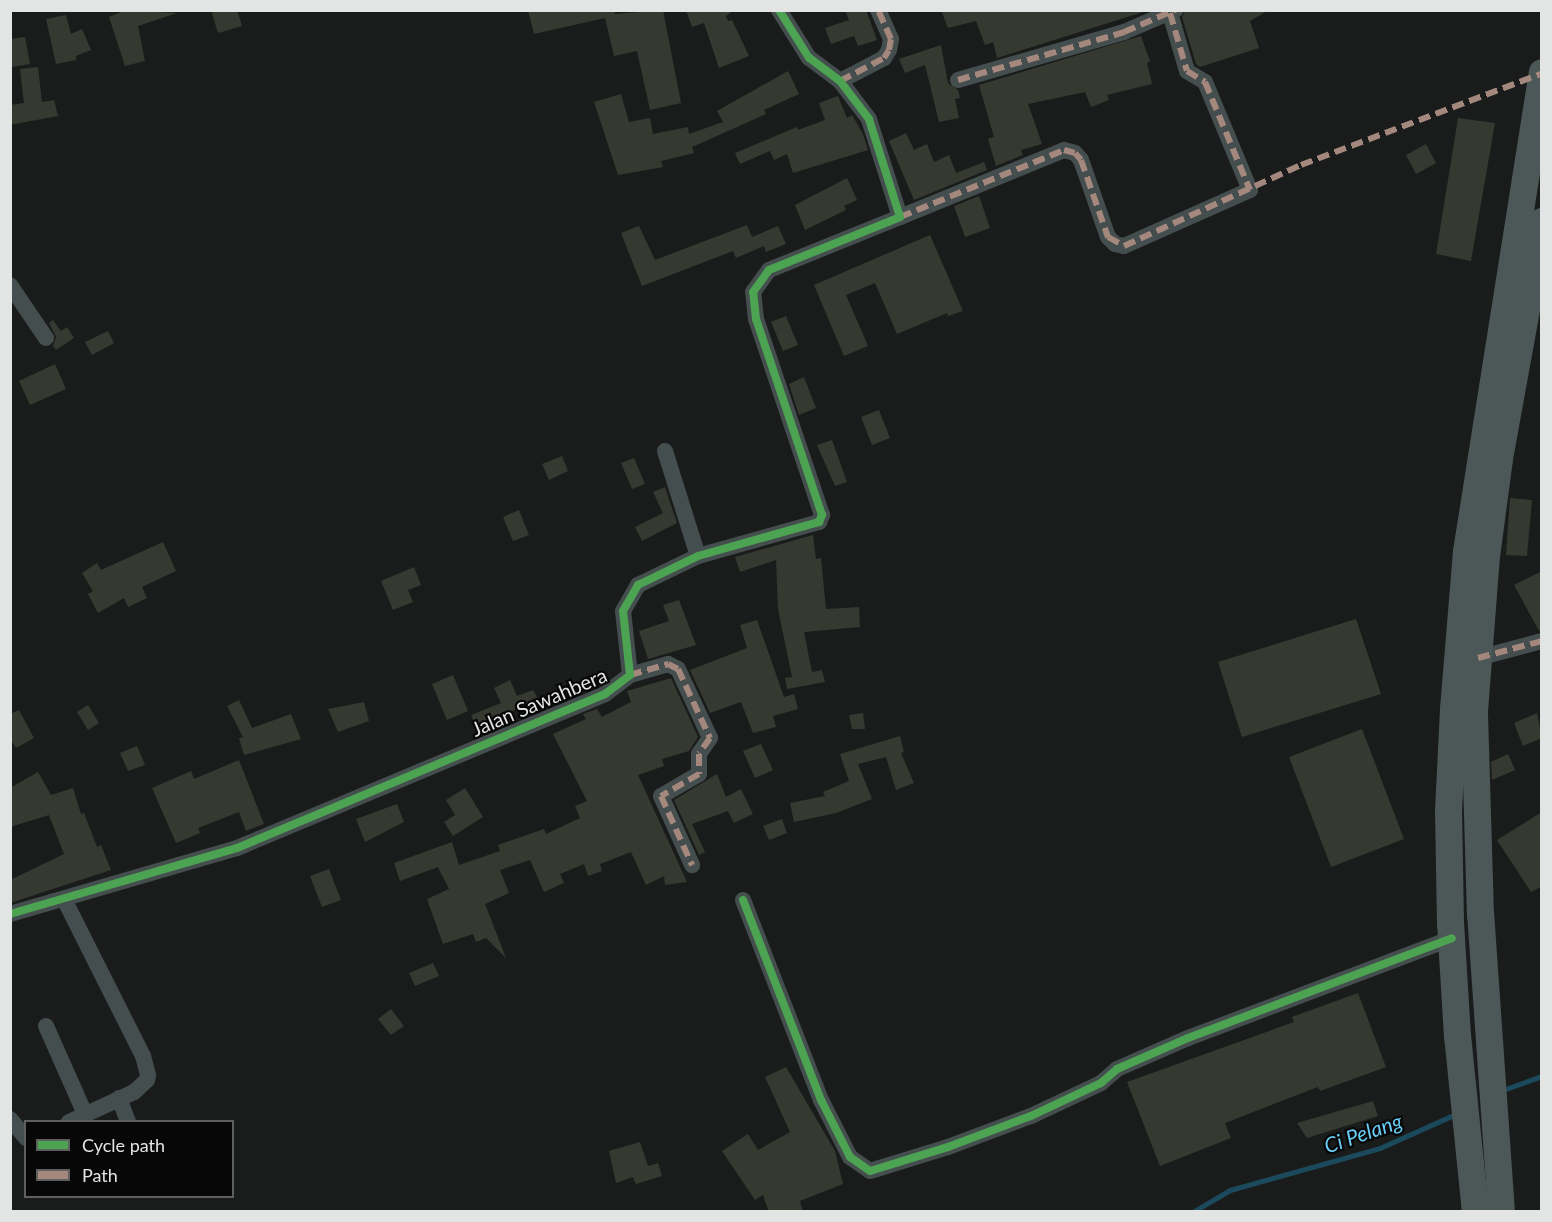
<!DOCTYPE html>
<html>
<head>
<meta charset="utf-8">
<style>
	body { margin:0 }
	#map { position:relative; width:1552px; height:1222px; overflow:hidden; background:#1a1c1b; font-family:Lato,sans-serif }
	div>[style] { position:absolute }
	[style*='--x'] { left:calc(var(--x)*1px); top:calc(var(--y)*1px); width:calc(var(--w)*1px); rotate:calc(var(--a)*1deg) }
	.stream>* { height:4.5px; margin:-2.25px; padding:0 2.25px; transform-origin:2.25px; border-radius:2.25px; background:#1b4a5d }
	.building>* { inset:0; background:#363930 }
	.street>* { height:16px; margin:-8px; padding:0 8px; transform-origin:8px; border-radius:8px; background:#454e4e }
	.primary>* { height:27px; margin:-13.5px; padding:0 13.5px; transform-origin:13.5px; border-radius:13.5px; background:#4c5857 }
	.quiet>* { height:6px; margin-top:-3px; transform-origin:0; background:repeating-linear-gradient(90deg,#a5887d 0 12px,transparent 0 18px) }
	.cycleway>* { height:8px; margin:-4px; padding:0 4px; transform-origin:4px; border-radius:4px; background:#4ca352 }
	span { translate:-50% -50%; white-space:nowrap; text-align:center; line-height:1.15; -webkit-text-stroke:4.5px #060706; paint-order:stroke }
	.street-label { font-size:20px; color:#e3e5e4 }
	.water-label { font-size:21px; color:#6acef7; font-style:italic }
	.frame { position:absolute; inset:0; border:12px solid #e3e5e4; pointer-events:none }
	.legend { position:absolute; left:24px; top:1120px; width:210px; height:78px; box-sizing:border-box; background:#060706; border:2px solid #5e605f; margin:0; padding:8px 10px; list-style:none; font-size:18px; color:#e3e5e4 }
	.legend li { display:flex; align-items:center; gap:12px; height:30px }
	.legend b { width:30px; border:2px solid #5e605f }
</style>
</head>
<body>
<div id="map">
	<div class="stream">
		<div style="--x:1500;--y:1091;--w:45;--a:-19.7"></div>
		<div style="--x:1193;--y:1212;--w:43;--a:-30.7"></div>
		<div style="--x:1230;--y:1190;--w:156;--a:-15.6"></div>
		<div style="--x:1380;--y:1148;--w:83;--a:-24.1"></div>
	</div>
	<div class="building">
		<div style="clip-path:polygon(127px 10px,177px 13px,138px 26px,145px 61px,125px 66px,109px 17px)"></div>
		<div style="clip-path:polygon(211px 10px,237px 10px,242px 26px,218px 33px)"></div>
		<div style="clip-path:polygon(528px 10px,614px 10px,615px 14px,663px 10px,681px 103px,650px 110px,637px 51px,614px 56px,605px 18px,534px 34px)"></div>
		<div style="clip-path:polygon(686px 10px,734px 10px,726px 16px,728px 21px,732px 20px,749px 56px,719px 68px,704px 23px,692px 27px)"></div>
		<div style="clip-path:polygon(845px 10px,866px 10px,877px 40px,858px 46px,854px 36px,831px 44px,825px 28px,849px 20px)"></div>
		<div style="clip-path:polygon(941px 10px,1143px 10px,1143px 12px,997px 58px,993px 42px,985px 45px,976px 21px,948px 28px)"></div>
		<div style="clip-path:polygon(1185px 10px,1269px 10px,1250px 21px,1259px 48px,1200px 67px,1196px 64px,1182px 17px)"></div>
		<div style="clip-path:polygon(66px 15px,71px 34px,82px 29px,91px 50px,76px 56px,76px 60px,56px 64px,46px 19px)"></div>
		<div style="clip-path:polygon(1141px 36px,1150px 61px,1147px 63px,1152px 84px,1107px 95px,1109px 100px,1091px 107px,1085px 92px,1028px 104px,1042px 144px,1021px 150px,1023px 155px,996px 166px,988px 139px,994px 137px,979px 85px)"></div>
		<div style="clip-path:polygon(25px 37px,30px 64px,12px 67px,10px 39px)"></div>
		<div style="clip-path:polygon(941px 45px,948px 83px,958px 90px,960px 98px,955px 99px,959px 118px,939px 122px,925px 65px,905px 73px,899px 59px)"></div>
		<div style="clip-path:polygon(38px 67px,42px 102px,54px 100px,58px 116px,10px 125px,10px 105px,24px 103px,20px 69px)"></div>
		<div style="clip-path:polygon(788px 71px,799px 94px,764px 110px,766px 114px,692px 147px,694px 153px,661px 161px,663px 167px,618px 175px,594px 102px,621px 94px,629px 122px,650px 118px,653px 134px,688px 127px,689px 134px,723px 122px,717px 111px)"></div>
		<div style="clip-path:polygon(838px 96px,847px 118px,852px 115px,863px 134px,868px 150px,793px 173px,787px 154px,774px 160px,770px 151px,740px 164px,735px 153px,797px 127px,798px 130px,825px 120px,819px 103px)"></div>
		<div style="clip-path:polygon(1458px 118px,1495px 123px,1471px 261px,1436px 254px)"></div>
		<div style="clip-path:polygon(906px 133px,914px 150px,927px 144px,934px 162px,949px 155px,956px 173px,984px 162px,987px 170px,914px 200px,889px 141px)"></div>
		<div style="clip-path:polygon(1426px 144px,1436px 163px,1416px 174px,1406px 155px)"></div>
		<div style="clip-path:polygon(847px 178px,857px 200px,844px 206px,846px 210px,805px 230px,795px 205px)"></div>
		<div style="clip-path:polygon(979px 196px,990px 228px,965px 237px,954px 206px)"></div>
		<div style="clip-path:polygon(747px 225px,752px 237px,778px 226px,786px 244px,766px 252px,764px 246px,736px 258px,733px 251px,642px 286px,621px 233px,639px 226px,655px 260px)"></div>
		<div style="clip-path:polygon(930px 235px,963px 311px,948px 316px,947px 313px,897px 334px,875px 283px,846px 295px,868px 346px,844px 356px,814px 285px)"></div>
		<div style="clip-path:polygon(786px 316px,798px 345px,783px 351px,771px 322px)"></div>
		<div style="clip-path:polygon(53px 320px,61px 331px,67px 327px,74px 338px,56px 350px,53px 346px,56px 337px,49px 323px)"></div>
		<div style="clip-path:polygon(108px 331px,114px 343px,92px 355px,85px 342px)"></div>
		<div style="clip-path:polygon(55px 364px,66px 389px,30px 405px,19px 381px)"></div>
		<div style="clip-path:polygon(804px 377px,816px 408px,799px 415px,789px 384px)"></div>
		<div style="clip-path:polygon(879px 410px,890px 438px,872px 445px,861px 417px)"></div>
		<div style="clip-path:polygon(832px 440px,847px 482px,835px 486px,817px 445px)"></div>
		<div style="clip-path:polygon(562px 456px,568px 471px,549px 480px,542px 464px)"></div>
		<div style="clip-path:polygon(634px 458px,645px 484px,632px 489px,621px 463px)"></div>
		<div style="clip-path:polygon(665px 487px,677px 523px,642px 541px,635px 527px,663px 513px,653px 492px)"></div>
		<div style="clip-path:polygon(1510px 498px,1532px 500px,1527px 556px,1506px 555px)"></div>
		<div style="clip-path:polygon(519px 510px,529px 535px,513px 541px,503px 517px)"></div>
		<div style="clip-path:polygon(813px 535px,816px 559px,821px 558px,826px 609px,859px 607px,860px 627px,804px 632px,812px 672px,822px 670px,825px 682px,787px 689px,785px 678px,792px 677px,778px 609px,776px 560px,740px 572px,735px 557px)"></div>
		<div style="clip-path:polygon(163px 542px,176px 571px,142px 587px,147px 598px,128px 607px,124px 598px,98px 613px,88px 594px,93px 591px,82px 573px,97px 563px,101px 570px)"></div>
		<div style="clip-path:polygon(414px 567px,421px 585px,408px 590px,413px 602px,393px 610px,381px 581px)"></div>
		<div style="clip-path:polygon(1542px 571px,1542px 631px,1539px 631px,1514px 585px)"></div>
		<div style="clip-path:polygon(679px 600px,696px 645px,648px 659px,639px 631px,669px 621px,663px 605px)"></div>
		<div style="clip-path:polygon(1356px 619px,1381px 694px,1242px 737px,1218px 662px)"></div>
		<div style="clip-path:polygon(757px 620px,784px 697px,794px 694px,798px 709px,773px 716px,776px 727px,753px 733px,741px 702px,710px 713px,690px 670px,747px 648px,740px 625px)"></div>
		<div style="clip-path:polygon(453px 675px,468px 711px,447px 720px,432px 684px)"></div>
		<div style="clip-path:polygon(671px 678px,698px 737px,689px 751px,662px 759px,664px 766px,638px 775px,687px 882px,665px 885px,664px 876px,646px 885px,631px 852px,600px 864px,602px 871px,588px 876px,584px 864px,560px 874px,564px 883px,544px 892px,530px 860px,500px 870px,509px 893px,485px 904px,506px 958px,486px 938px,476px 942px,473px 934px,443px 944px,427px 899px,449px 889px,438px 867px,400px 881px,394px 863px,452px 842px,459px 865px,500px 851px,498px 845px,544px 829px,546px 834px,580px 818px,575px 806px,587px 801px,553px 734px,586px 719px,583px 714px,597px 709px,602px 717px,631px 702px,627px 691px)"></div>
		<div style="clip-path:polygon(510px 680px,517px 696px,533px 690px,538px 699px,497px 718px,499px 727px,479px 735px,471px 715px,501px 703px,494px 688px)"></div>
		<div style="clip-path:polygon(239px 700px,252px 728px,291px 714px,301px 739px,244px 755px,239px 738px,243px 737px,227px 706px)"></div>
		<div style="clip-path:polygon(364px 702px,369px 721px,338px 732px,328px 709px)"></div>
		<div style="clip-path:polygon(88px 705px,99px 723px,88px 730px,77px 712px)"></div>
		<div style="clip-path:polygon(19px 710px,34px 738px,16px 748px,10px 739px,10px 714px)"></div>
		<div style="clip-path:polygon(863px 713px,865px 729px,852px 729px,849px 715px)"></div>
		<div style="clip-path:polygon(1537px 713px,1542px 738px,1523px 746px,1514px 723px)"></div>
		<div style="clip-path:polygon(1362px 729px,1404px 839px,1331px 867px,1289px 757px)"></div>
		<div style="clip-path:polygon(900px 736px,904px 752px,901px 753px,914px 783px,896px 790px,886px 757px,858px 764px,872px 799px,836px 813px,794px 822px,790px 803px,825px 796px,823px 792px,849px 781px,840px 754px)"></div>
		<div style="clip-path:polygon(761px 744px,773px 770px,755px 778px,743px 751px)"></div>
		<div style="clip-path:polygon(137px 746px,145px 765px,128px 771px,120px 753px)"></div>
		<div style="clip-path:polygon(1508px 754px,1515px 770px,1492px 780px,1491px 762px)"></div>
		<div style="clip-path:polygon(239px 760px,264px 824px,246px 831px,239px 812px,198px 828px,200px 833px,176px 843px,152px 788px,191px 771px,194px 779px)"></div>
		<div style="clip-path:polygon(38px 772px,51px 795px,73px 788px,81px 814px,84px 813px,97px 847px,101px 845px,111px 870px,10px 903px,10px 880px,64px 854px,49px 815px,10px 827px,10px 788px)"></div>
		<div style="clip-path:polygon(717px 774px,726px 797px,741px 789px,753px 814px,734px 823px,728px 811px,692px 824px,705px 852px,699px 855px,674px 800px)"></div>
		<div style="clip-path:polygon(465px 788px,483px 817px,453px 836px,444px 822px,455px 815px,446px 800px)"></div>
		<div style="clip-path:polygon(397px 804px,404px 822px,365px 842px,356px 819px)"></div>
		<div style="clip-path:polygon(1542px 812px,1542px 886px,1531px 892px,1497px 840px)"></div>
		<div style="clip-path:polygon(782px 819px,787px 833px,769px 840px,763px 826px)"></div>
		<div style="clip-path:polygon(329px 869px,341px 900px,322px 907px,310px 876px)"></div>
		<div style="clip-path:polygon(433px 963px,439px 976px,415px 986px,409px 973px)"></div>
		<div style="clip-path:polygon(1358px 993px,1386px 1067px,1320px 1091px,1318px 1087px,1225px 1123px,1231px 1138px,1160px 1166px,1127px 1082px,1294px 1022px,1292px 1017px)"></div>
		<div style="clip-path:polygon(391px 1009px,404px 1026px,391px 1035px,378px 1019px)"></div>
		<div style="clip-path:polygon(786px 1067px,835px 1151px,843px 1184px,800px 1201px,803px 1212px,769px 1212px,763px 1195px,755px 1200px,722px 1151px,748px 1134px,758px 1150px,790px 1132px,765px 1077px)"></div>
		<div style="clip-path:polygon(1373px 1101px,1378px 1116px,1307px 1138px,1297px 1123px)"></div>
		<div style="clip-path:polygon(640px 1142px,648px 1166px,658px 1163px,662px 1176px,636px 1184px,633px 1177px,616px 1183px,609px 1151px)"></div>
	</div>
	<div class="street">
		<div style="--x:958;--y:80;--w:173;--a:-16.1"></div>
		<div style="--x:1124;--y:32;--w:56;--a:-23.3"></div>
		<div style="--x:840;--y:81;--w:50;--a:-27.6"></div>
		<div style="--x:884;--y:58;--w:9;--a:-58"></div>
		<div style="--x:889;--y:50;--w:11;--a:-80"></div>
		<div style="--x:891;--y:39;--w:32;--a:-114"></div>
		<div style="--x:900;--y:217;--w:177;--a:-22.2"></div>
		<div style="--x:1064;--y:150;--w:11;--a:15"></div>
		<div style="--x:1075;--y:153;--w:9;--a:49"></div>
		<div style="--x:1081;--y:160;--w:82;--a:70.7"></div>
		<div style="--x:1108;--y:237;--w:10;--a:45"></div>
		<div style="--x:1115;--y:244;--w:9;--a:13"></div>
		<div style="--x:1124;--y:246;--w:138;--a:-24"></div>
		<div style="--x:1250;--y:190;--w:117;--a:-112.6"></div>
		<div style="--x:1205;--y:82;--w:21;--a:-149"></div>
		<div style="--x:1187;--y:71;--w:60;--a:-106.3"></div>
		<div style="--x:10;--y:285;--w:64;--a:55.8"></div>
		<div style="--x:665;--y:451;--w:110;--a:72.6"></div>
		<div style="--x:1478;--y:658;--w:66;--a:-14.9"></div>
		<div style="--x:630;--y:675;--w:40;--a:-16"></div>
		<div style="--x:668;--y:664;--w:11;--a:27"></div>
		<div style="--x:678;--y:669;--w:76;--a:65.1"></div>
		<div style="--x:710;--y:738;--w:19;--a:125"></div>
		<div style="--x:699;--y:754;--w:20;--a:90"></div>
		<div style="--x:699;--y:774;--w:44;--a:149.9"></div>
		<div style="--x:661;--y:796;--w:76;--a:65.8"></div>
		<div style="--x:743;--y:900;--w:215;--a:68.7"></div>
		<div style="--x:821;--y:1100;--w:64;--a:63"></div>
		<div style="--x:850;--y:1157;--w:24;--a:35"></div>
		<div style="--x:870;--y:1171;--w:82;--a:-17.1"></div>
		<div style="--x:948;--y:1147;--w:89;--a:-20.5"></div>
		<div style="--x:1031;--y:1116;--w:77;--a:-25.2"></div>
		<div style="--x:1101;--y:1083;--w:21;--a:-41"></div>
		<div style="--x:1117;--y:1069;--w:77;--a:-23.6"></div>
		<div style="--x:1188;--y:1038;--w:282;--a:-20.7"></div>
		<div style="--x:65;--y:901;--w:174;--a:63.3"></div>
		<div style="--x:143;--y:1056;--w:20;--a:75"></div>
		<div style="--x:148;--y:1075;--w:5;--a:101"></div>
		<div style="--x:147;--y:1080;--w:18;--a:137"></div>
		<div style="--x:134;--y:1092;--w:72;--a:155.2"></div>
		<div style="--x:10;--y:914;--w:236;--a:-16.2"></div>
		<div style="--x:237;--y:848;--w:399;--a:-22.7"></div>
		<div style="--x:605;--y:694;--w:31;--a:-37"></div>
		<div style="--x:630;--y:675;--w:64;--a:-96.2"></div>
		<div style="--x:623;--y:611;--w:30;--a:-60"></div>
		<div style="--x:638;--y:585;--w:67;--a:-25.8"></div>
		<div style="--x:698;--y:556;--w:126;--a:-15.7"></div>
		<div style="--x:819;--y:522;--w:8;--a:-67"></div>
		<div style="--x:822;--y:515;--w:207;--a:-108.6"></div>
		<div style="--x:756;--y:319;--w:27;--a:-96"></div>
		<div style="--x:753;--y:292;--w:27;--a:-54"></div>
		<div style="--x:769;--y:270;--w:141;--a:-22"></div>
		<div style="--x:900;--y:217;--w:103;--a:-107.6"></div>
		<div style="--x:869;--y:119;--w:48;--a:-127.3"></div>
		<div style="--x:840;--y:81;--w:39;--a:-143"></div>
		<div style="--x:809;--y:58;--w:57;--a:-122"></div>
		<div style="--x:46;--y:1026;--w:96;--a:66.1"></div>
		<div style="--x:119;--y:1098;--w:26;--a:69"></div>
		<div style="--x:10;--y:1119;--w:25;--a:50"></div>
	</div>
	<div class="primary">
		<div style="--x:1475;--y:1212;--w:177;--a:-95.8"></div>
		<div style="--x:1457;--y:1036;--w:113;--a:-93.5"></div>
		<div style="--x:1450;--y:923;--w:112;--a:-91"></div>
		<div style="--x:1448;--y:811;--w:102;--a:-87.2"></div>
		<div style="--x:1453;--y:709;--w:159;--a:-85.3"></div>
		<div style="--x:1466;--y:551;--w:485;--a:-81"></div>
		<div style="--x:1501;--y:1212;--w:298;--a:-94"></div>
		<div style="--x:1480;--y:915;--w:204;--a:-91.7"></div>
		<div style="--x:1474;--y:711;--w:155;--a:-85.6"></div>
		<div style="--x:1486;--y:556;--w:99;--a:-82.4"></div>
		<div style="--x:1499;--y:458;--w:241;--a:-79.7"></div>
	</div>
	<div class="quiet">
		<div style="--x:1170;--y:13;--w:60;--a:73.7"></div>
		<div style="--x:1187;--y:71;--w:21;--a:31"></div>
		<div style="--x:1205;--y:82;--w:117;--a:67.4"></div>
		<div style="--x:958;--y:80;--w:173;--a:-16.1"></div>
		<div style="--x:1124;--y:32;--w:56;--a:-23.3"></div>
		<div style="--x:840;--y:81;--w:50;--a:-27.6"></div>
		<div style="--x:884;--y:58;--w:9;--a:-58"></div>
		<div style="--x:889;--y:50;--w:11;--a:-80"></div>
		<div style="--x:891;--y:39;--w:32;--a:-114"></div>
		<div style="--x:900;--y:217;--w:177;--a:-22.2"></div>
		<div style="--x:1064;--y:150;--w:11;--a:15"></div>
		<div style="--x:1075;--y:153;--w:9;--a:49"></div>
		<div style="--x:1081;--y:160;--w:82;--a:70.7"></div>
		<div style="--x:1108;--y:237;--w:18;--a:29"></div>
		<div style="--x:1124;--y:246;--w:195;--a:-24.6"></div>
		<div style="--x:1301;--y:165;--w:257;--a:-20.8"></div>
		<div style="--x:1478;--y:658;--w:66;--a:-14.9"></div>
		<div style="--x:630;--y:675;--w:40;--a:-16"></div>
		<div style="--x:668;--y:664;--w:11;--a:27"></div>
		<div style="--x:678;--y:669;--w:76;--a:65.1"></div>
		<div style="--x:710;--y:738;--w:19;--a:125"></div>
		<div style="--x:699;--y:754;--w:20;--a:90"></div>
		<div style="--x:699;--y:774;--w:44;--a:149.9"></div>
		<div style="--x:661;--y:796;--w:76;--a:65.8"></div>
	</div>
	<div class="cycleway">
		<div style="--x:743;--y:900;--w:215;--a:68.7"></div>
		<div style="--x:821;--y:1100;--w:64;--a:63"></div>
		<div style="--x:850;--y:1157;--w:24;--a:35"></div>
		<div style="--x:870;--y:1171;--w:82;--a:-17.1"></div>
		<div style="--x:948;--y:1147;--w:89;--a:-20.5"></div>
		<div style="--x:1031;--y:1116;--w:77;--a:-25.2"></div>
		<div style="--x:1101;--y:1083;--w:21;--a:-41"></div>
		<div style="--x:1117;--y:1069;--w:77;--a:-23.6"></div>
		<div style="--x:1188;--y:1038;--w:282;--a:-20.7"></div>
		<div style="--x:10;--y:914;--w:236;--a:-16.2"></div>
		<div style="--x:237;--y:848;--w:399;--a:-22.7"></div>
		<div style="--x:605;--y:694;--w:31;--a:-37"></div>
		<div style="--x:630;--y:675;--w:64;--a:-96.2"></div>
		<div style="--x:623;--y:611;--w:30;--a:-60"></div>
		<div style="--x:638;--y:585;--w:67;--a:-25.8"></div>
		<div style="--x:698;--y:556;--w:126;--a:-15.7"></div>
		<div style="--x:819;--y:522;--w:8;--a:-67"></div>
		<div style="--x:822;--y:515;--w:207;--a:-108.6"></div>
		<div style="--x:756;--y:319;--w:27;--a:-96"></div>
		<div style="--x:753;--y:292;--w:27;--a:-54"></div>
		<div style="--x:769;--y:270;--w:141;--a:-22"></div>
		<div style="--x:900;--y:217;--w:103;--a:-107.6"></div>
		<div style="--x:869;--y:119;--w:48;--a:-127.3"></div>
		<div style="--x:840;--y:81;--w:39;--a:-143"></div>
		<div style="--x:809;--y:58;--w:57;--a:-122"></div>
	</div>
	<div class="street-label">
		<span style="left:539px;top:702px;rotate:-23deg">Jalan Sawahbera</span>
	</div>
	<div class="water-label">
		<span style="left:1363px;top:1133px;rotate:-19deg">Ci Pelang</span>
	</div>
	<div class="frame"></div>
	<ul class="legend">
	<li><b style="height:8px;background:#4ca352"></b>Cycle path</li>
	<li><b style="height:8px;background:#a5887d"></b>Path</li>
	</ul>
</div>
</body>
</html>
